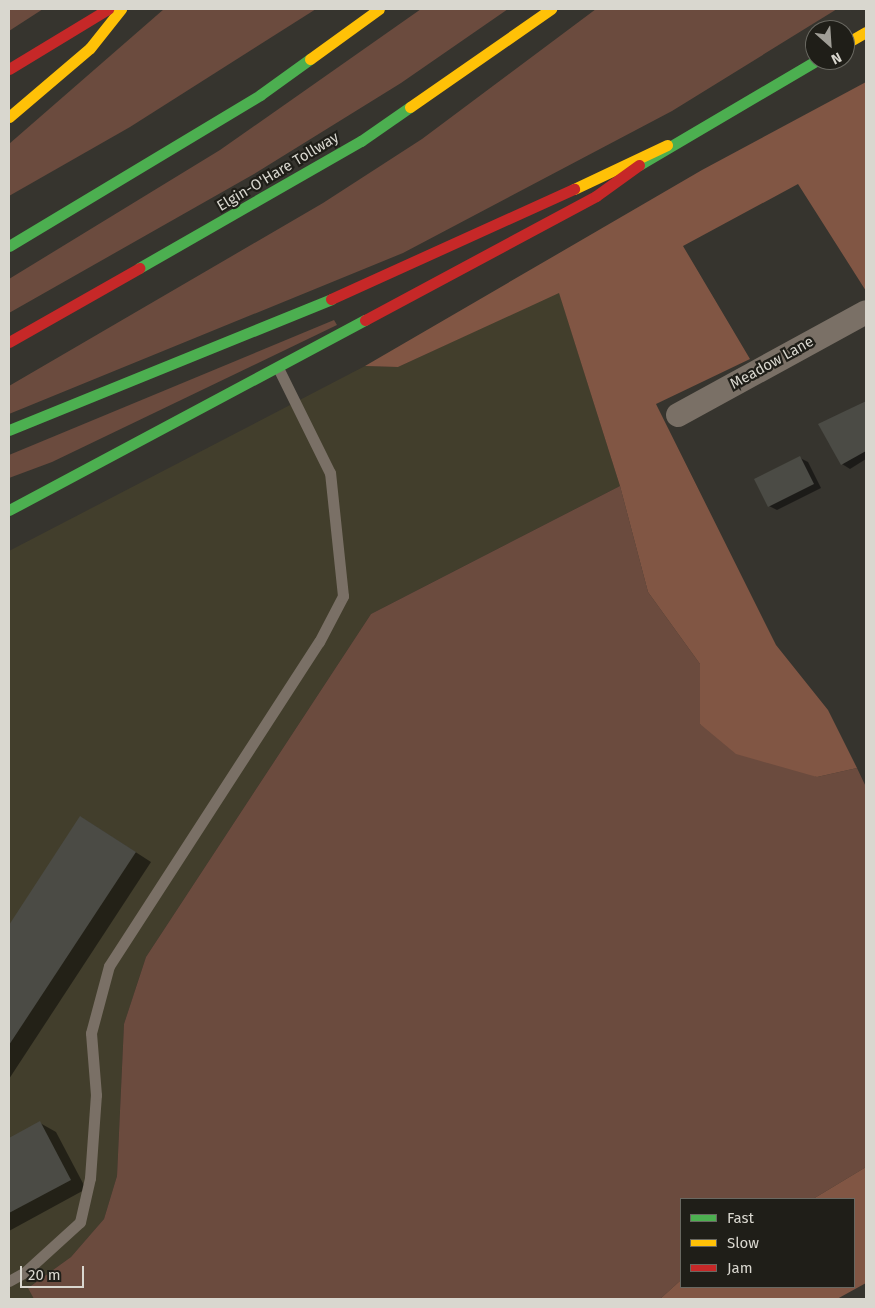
<!DOCTYPE html>
<html>
<head>
<meta charset="utf-8">
<style>
	body { margin:0 }
	#map { position:relative; width:875px; height:1308px; overflow:hidden; background:#36342e; font-family:"Fira Sans",sans-serif }
	div>[style] { position:absolute }
	[style*='--x'] { left:calc(var(--x)*1px); top:calc(var(--y)*1px); width:calc(var(--w)*1px); rotate:calc(var(--a)*1deg) }
	.built>* { inset:0; background:#423e2c }
	.green>* { inset:0; background:#6b4b3e }
	.forest>* { inset:0; background:#815644 }
	.shadow>* { inset:0; background:#0007 }
	.building>* { inset:0; background:#4b4b45 }
	.lane>* { height:11px; margin:-5.5px; padding:0 5.5px; transform-origin:5.5px; border-radius:5.5px; background:#7a7066 }
	.street>* { height:24px; margin:-12px; padding:0 12px; transform-origin:12px; border-radius:12px; background:#7a7066 }
	.fast>* { height:11px; margin:-5.5px; padding:0 5.5px; transform-origin:5.5px; border-radius:5.5px; background:#4caf50 }
	.slow>* { height:11px; margin:-5.5px; padding:0 5.5px; transform-origin:5.5px; border-radius:5.5px; background:#ffc107 }
	.jam>* { height:11px; margin:-5.5px; padding:0 5.5px; transform-origin:5.5px; border-radius:5.5px; background:#c62828 }
	span { translate:-50% -50%; white-space:nowrap; text-align:center; line-height:1.15; -webkit-text-stroke:4.5px #1f1e18; paint-order:stroke }
	.street-label { font-size:15px; color:#d9d7cf }
	.frame { position:absolute; inset:0; border:10px solid #d9d7cf; pointer-events:none }
	.legend { position:absolute; left:680px; top:1198px; width:175px; height:90px; box-sizing:border-box; background:#1f1e18; border:1px solid #696861; margin:0; padding:6px 9px; list-style:none; font-size:15px; color:#d9d7cf }
	.legend li { display:flex; align-items:center; gap:10px; height:25px }
	.legend b { width:25px; border:1px solid #696861 }
	.north { position:absolute; left:805px; top:20px; width:50px; height:50px; box-sizing:border-box; background:#1f1e18; border:1px solid #696861; border-radius:50%; rotate:154deg; font-size:14px; font-weight:700; line-height:20px; text-align:center; color:#d9d7cf }
	.north::after { content:''; display:block; margin:auto; width:18px; height:22px; background:#a09e97; clip-path:polygon(50% 0,100% 100%,50% 72%,0 100%) }
	.scale { position:absolute; left:20px; top:1266px; width:64px; height:22px; box-sizing:border-box; border:2px solid #d9d7cf; border-top:0; padding-left:6px; font-size:15px; line-height:18px; white-space:nowrap; color:#d9d7cf; -webkit-text-stroke:4px #1f1e18; paint-order:stroke }
</style>
</head>
<body>
<div id="map">
	<div class="built">
		<div style="clip-path:polygon(559px 292px,620px 486px,371px 614px,146px 957px,124px 1024px,117px 1176px,104px 1219px,71px 1257px,29px 1287px,34px 1299px,9px 1299px,9px 551px,365px 366px,398px 367px)"></div>
	</div>
	<div class="green">
		<div style="clip-path:polygon(9px 9px,43px 9px,9px 31px)"></div>
		<div style="clip-path:polygon(164px 9px,316px 9px,130px 127px,9px 196px,9px 144px)"></div>
		<div style="clip-path:polygon(421px 9px,508px 9px,401px 83px,254px 174px,9px 313px,9px 279px,220px 150px)"></div>
		<div style="clip-path:polygon(596px 9px,837px 9px,672px 111px,403px 253px,9px 414px,9px 386px,323px 203px,422px 139px)"></div>
		<div style="clip-path:polygon(334px 320px,337px 325px,52px 462px,9px 478px,9px 455px)"></div>
		<div style="clip-path:polygon(620px 486px,648px 592px,700px 664px,700px 724px,817px 777px,857px 768px,866px 787px,866px 1167px,813px 1199px,681px 1199px,681px 1280px,660px 1299px,34px 1299px,28px 1288px,71px 1257px,104px 1219px,117px 1176px,124px 1024px,146px 957px,371px 614px)"></div>
	</div>
	<div class="forest">
		<div style="clip-path:polygon(866px 82px,866px 291px,798px 184px,683px 246px,750px 359px,656px 404px,776px 645px,828px 710px,857px 768px,817px 777px,736px 754px,700px 724px,700px 664px,648px 592px,620px 486px,559px 293px,398px 367px,365px 366px,702px 170px)"></div>
		<div style="clip-path:polygon(866px 1167px,866px 1283px,837px 1299px,660px 1299px,681px 1280px,681px 1287px,854px 1287px,854px 1199px,813px 1199px)"></div>
	</div>
	<div class="shadow">
		<div style="clip-path:polygon(866px 401px,866px 459px,850px 469px,842px 464px,819px 425px)"></div>
		<div style="clip-path:polygon(800px 458px,808px 462px,821px 488px,777px 510px,769px 506px)"></div>
		<div style="clip-path:polygon(81px 817px,151px 862px,9px 1079px,9px 927px)"></div>
		<div style="clip-path:polygon(40px 1123px,56px 1132px,86px 1189px,9px 1231px,9px 1139px)"></div>
	</div>
	<div class="building">
		<div style="clip-path:polygon(866px 401px,866px 451px,841px 465px,818px 424px)"></div>
		<div style="clip-path:polygon(800px 456px,814px 484px,768px 507px,754px 479px)"></div>
		<div style="clip-path:polygon(80px 816px,136px 852px,9px 1045px,9px 925px)"></div>
		<div style="clip-path:polygon(40px 1121px,71px 1180px,9px 1213px,9px 1138px)"></div>
	</div>
	<div class="lane">
		<div style="--x:9;--y:1281;--w:18;--a:-29"></div>
		<div style="--x:25;--y:1272;--w:74;--a:-42.3"></div>
		<div style="--x:80;--y:1222;--w:45;--a:-77.2"></div>
		<div style="--x:90;--y:1178;--w:83;--a:-85.9"></div>
		<div style="--x:96;--y:1095;--w:62;--a:-94.6"></div>
		<div style="--x:91;--y:1033;--w:69;--a:-75"></div>
		<div style="--x:109;--y:966;--w:386;--a:-57.1"></div>
		<div style="--x:319;--y:642;--w:52;--a:-62.4"></div>
		<div style="--x:343;--y:596;--w:124;--a:-96"></div>
		<div style="--x:330;--y:473;--w:117;--a:-116.3"></div>
	</div>
	<div class="street">
		<div style="--x:678;--y:415;--w:214;--a:-28.7"></div>
	</div>
	<div class="fast">
		<div style="--x:639;--y:165;--w:207;--a:-30.5"></div>
		<div style="--x:9;--y:246;--w:293;--a:-31"></div>
		<div style="--x:260;--y:95;--w:62;--a:-35.8"></div>
		<div style="--x:139;--y:268;--w:256;--a:-29.8"></div>
		<div style="--x:361;--y:141;--w:60;--a:-34.8"></div>
		<div style="--x:9;--y:430;--w:348;--a:-22.1"></div>
		<div style="--x:9;--y:510;--w:404;--a:-28.1"></div>
	</div>
	<div class="slow">
		<div style="--x:845;--y:44;--w:24;--a:-30"></div>
		<div style="--x:310;--y:59;--w:85;--a:-35.9"></div>
		<div style="--x:410;--y:107;--w:172;--a:-34.8"></div>
		<div style="--x:9;--y:117;--w:106;--a:-40.4"></div>
		<div style="--x:90;--y:48;--w:50;--a:-51.5"></div>
		<div style="--x:574;--y:189;--w:103;--a:-25.3"></div>
	</div>
	<div class="jam">
		<div style="--x:9;--y:69;--w:116;--a:-31.2"></div>
		<div style="--x:331;--y:299;--w:267;--a:-24.4"></div>
		<div style="--x:365;--y:320;--w:262;--a:-28.2"></div>
		<div style="--x:596;--y:196;--w:53;--a:-35.8"></div>
		<div style="--x:9;--y:342;--w:150;--a:-29.6"></div>
	</div>
	<div class="street-label">
		<span style="left:278px;top:172px;rotate:-31deg">Elgin-O'Hare Tollway</span>
		<span style="left:772px;top:363px;rotate:-29deg">Meadow Lane</span>
	</div>
	<div class="frame"></div>
	<ul class="legend">
	<li><b style="height:6px;background:#4caf50"></b>Fast</li>
	<li><b style="height:6px;background:#ffc107"></b>Slow</li>
	<li><b style="height:6px;background:#c62828"></b>Jam</li>
	</ul>
	<div class="north">N</div>
	<div class="scale">20 m</div>
</div>
</body>
</html>
